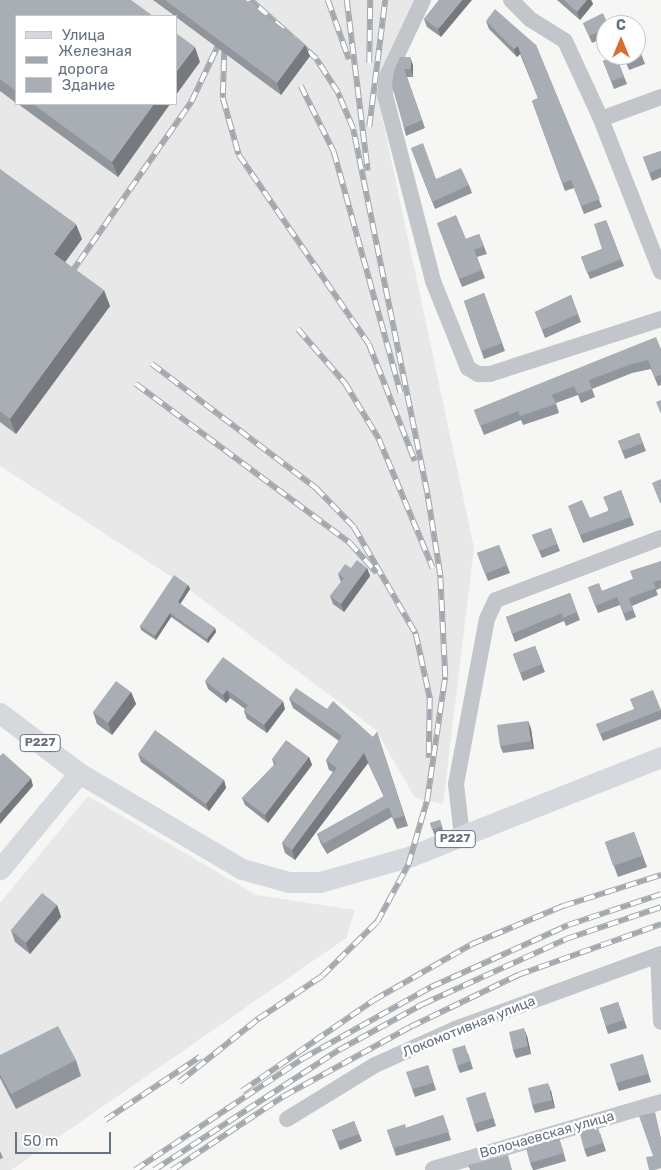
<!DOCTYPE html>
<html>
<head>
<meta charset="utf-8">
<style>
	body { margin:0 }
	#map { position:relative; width:661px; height:1170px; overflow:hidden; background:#f6f7f4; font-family:Rubik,sans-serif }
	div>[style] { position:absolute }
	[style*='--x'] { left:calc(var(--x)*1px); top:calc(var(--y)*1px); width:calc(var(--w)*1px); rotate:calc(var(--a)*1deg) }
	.built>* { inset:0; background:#e7e8e7 }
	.minor>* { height:16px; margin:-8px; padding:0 8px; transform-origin:8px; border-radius:8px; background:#c2c5c9 }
	.major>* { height:21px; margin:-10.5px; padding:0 10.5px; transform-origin:10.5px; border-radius:10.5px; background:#d5d8dc }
	.rail>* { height:5.5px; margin-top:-2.75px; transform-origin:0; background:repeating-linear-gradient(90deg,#fff 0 11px,#a3a8ae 0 22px); box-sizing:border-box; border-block:1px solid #a3a8ae }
	.wall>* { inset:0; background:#91969c }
	.shaded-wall>* { inset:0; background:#767a7f }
	.building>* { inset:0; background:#a9aeb5 }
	span { translate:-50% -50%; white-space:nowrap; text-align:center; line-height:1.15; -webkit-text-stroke:5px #fff; paint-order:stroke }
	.shield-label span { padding:1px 4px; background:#fff; border:1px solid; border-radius:4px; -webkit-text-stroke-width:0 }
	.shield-label { font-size:12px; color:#677383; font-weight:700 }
	.street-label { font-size:14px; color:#677383 }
	.legend { position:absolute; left:15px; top:15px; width:162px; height:90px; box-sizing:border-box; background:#fff; border:1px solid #c2c7cd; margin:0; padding:6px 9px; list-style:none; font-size:15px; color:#677383 }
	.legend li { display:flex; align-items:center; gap:10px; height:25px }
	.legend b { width:25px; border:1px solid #c2c7cd }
	.north { position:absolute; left:596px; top:15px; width:50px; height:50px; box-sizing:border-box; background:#fff; border:1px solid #c2c7cd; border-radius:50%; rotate:0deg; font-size:14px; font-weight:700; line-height:20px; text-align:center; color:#677383 }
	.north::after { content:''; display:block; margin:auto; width:18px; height:22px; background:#db6c2f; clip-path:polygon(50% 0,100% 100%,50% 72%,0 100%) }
	.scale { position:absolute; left:15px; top:1132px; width:96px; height:22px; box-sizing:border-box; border:2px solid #677383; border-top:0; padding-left:6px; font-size:15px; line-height:18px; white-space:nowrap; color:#677383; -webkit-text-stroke:4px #fff; paint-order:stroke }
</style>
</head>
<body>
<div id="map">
	<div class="built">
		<div style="clip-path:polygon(evenodd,0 0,415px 0,376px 89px,474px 548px,443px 804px,415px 798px,376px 730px,175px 579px,0 466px,0 0,16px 16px,176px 16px,176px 104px,16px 104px,16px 16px)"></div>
		<div style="clip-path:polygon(88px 796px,256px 895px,355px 910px,346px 938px,11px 1170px,0 1170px,0 903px)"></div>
	</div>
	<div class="minor">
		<div style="--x:423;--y:0;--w:84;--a:115.3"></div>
		<div style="--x:387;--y:76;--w:19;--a:96"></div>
		<div style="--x:385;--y:95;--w:192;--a:75.5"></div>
		<div style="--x:433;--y:281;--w:94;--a:68.1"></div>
		<div style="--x:468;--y:368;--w:12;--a:31"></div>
		<div style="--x:478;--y:374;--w:12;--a:0"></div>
		<div style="--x:490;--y:374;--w:180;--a:-17.8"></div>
		<div style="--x:511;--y:0;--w:27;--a:45"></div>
		<div style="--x:530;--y:19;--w:41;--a:32.2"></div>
		<div style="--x:565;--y:41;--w:86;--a:65.2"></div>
		<div style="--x:601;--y:119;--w:164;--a:68.6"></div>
		<div style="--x:601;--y:119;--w:64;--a:-20.1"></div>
		<div style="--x:462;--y:836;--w:52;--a:-96.6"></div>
		<div style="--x:456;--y:784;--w:168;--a:-79.4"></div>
		<div style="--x:487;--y:619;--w:21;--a:-65"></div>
		<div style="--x:496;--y:600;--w:176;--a:-20.6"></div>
		<div style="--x:658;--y:955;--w:67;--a:87.4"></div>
		<div style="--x:287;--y:1119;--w:103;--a:-31.5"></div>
		<div style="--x:375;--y:1065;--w:88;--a:-24.2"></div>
		<div style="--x:455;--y:1029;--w:219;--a:-20"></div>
		<div style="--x:433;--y:1169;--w:238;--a:-16.4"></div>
	</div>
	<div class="major">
		<div style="--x:0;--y:713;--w:99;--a:37.2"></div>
		<div style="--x:79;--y:773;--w:189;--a:30.5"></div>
		<div style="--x:242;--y:869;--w:49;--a:15.5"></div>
		<div style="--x:289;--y:882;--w:31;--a:0"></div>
		<div style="--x:320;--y:882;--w:95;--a:-15.9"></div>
		<div style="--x:411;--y:856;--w:269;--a:-21.6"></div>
		<div style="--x:0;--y:869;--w:124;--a:-50.5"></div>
	</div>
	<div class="rail">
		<div style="--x:328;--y:0;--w:63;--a:70.4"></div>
		<div style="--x:347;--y:0;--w:172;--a:83"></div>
		<div style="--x:225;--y:38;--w:60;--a:91.9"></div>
		<div style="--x:223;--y:98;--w:59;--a:74.3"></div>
		<div style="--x:239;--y:155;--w:229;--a:55.5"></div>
		<div style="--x:369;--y:344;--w:126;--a:68.5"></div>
		<div style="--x:369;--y:63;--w:63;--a:-89.1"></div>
		<div style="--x:301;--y:86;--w:74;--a:63.4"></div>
		<div style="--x:334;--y:152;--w:250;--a:74.5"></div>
		<div style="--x:369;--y:127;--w:128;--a:-82.8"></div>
		<div style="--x:66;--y:280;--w:218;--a:-54.9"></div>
		<div style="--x:191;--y:102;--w:72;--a:-64.5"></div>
		<div style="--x:298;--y:329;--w:72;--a:49"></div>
		<div style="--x:345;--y:383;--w:66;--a:58.7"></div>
		<div style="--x:379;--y:439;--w:140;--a:67.3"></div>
		<div style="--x:152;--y:364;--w:206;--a:37.1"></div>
		<div style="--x:316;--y:488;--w:54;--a:45.7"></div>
		<div style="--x:354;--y:527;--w:124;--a:59.9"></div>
		<div style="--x:416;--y:634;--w:66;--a:77.7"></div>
		<div style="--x:430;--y:698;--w:60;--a:91"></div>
		<div style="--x:136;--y:384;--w:267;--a:36.6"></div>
		<div style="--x:350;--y:543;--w:40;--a:48"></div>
		<div style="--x:179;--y:1082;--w:101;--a:-38.6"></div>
		<div style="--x:258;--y:1019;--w:77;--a:-33.9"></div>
		<div style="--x:322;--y:976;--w:77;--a:-44.5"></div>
		<div style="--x:377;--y:922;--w:65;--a:-61.5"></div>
		<div style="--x:408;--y:865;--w:68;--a:-73.7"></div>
		<div style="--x:427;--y:800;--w:124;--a:-81.7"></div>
		<div style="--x:445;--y:677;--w:102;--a:-92.8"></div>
		<div style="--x:440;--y:575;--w:83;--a:-99"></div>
		<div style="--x:427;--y:493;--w:371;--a:-101.5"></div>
		<div style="--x:353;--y:129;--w:39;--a:-113"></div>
		<div style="--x:338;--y:93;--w:40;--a:-122.9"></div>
		<div style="--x:316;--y:59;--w:89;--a:-138.2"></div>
		<div style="--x:242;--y:1091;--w:160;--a:-34.6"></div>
		<div style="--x:374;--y:1000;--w:113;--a:-29.7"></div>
		<div style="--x:472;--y:944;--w:99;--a:-22.7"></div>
		<div style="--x:563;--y:906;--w:103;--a:-17.6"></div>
		<div style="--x:105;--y:1120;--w:114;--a:-33.6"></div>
		<div style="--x:135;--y:1170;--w:201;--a:-33.6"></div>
		<div style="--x:302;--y:1059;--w:148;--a:-29.2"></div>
		<div style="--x:431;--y:987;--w:150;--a:-24.3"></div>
		<div style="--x:568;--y:925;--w:98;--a:-18.4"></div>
		<div style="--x:154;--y:1170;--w:221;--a:-33"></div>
		<div style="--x:339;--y:1050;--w:96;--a:-28.7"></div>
		<div style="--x:423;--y:1004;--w:157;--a:-24.4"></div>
		<div style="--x:566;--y:939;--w:100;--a:-18.6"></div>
		<div style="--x:172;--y:1170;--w:134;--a:-33.5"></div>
		<div style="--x:284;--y:1096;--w:144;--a:-28.7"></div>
		<div style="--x:410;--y:1027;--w:120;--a:-25.7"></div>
		<div style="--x:518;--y:975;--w:152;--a:-19.6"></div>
	</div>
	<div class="wall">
		<div style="clip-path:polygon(0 0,16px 16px,16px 103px,0 91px)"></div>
		<div style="clip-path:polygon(153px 0,245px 0,305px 45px,310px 56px,281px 95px,176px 17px,176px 16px,175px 16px)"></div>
		<div style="clip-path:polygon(439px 0,441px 37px,427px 27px,424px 19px)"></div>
		<div style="clip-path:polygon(557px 0,591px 0,593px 4px,580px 20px)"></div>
		<div style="clip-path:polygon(486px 21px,536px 45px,602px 207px,584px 214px,574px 188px,565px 191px,532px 101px,538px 98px,520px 54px,517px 57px,489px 29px)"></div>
		<div style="clip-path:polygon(583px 23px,606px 25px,606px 37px,592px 43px)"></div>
		<div style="clip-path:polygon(636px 40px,645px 64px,629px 70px,623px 55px)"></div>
		<div style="clip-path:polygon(616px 56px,627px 84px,614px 89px,603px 61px)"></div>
		<div style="clip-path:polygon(413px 65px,413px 77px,407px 77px,425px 128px,406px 136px,404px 128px,394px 71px)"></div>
		<div style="clip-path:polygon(18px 104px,170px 104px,118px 177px)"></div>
		<div style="clip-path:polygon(411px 148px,436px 179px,469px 185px,472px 193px,435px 209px)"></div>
		<div style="clip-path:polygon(661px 151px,661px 177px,652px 181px,643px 157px)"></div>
		<div style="clip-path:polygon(0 169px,82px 239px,65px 262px,110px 306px,16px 434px,0 422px)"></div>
		<div style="clip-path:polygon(606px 220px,624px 266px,590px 279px,581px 257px,602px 249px)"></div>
		<div style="clip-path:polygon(437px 223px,466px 239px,479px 234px,487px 254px,477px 257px,485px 278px,462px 287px)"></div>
		<div style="clip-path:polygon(484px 293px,505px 351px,484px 359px,464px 301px)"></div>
		<div style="clip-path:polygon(571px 295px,581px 322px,545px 338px,535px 312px)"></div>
		<div style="clip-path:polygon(661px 349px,661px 385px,658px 386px,651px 369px,632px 373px,592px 389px,595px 397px,581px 403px,578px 395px,556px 403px,559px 413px,523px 425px,521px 420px,484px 435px,474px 410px)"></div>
		<div style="clip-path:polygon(639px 433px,646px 451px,625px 459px,618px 441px)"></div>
		<div style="clip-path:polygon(621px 490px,634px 525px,583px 543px,571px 513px,590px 518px,608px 511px)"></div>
		<div style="clip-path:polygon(551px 528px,560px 551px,542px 558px,532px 535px)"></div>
		<div style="clip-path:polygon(499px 545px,510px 573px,488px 581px,477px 553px)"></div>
		<div style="clip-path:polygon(661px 561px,661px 588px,656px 590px,658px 595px,632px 606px,636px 617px,626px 621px,620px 605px,598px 613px,588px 587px,602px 591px,633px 579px)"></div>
		<div style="clip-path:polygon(351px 568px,367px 568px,370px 576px,344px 612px,333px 604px,330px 596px,341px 582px,338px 574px)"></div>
		<div style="clip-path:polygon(188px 585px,190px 589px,180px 604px,215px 628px,216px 632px,208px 643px,171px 617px,156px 640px,141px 630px,140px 626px)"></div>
		<div style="clip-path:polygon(570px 593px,580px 620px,566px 626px,564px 621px,515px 642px,506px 617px)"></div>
		<div style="clip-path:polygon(535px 646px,545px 672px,523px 681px,513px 654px)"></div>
		<div style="clip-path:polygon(205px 681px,285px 709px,267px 733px,247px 719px,244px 711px,245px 709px,230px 698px,226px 703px,208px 689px)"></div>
		<div style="clip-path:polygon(131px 692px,136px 704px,112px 735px,97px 724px,93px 712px)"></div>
		<div style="clip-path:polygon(289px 698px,327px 709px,373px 737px,377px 732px,408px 826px,397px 829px,392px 817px,327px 854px,321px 844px,317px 834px,384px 797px,368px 763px,295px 860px,285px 853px,282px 843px,333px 772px,329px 770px,326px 760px,339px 741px,293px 708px)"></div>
		<div style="clip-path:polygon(661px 710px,661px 719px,603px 741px,596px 724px)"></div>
		<div style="clip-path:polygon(528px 721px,531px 729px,534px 749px,503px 753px,500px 746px)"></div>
		<div style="clip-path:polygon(138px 754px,224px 780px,226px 788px,209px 811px,141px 762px)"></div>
		<div style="clip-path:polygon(309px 757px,312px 765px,268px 823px,245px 805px,242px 798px,274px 765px,272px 759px)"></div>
		<div style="clip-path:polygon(440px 820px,443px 830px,434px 834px,430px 823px)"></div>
		<div style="clip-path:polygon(634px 832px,647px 867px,618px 877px,605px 842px)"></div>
		<div style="clip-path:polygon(57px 905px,61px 917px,30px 954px,15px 942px,11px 930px)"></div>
		<div style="clip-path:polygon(618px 1002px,627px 1028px,608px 1034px,600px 1008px)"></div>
		<div style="clip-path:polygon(527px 1036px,531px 1054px,516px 1058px,513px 1050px)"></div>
		<div style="clip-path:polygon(468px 1053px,473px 1069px,460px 1073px,457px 1066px)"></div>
		<div style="clip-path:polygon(0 1055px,76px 1060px,81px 1076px,16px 1109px,0 1078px)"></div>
		<div style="clip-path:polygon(645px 1062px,651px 1082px,619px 1091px,616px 1083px)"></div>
		<div style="clip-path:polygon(428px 1065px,436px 1090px,415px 1097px,412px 1089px)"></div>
		<div style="clip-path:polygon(551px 1091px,555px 1108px,535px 1113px,532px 1105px)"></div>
		<div style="clip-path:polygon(485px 1092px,496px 1126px,477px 1132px,474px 1124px)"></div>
		<div style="clip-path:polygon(443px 1115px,451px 1140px,396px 1156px,387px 1130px,406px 1128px)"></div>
		<div style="clip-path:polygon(354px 1121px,362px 1141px,340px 1150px,332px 1130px)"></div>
		<div style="clip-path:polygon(600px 1133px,606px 1151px,587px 1157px,584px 1149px)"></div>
		<div style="clip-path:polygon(559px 1138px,566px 1161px,535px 1170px,533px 1170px,530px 1163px)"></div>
		<div style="clip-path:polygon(0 1151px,3px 1158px,0 1159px)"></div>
	</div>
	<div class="shaded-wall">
		<div style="clip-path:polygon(462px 0,472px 0,441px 37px,438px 29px)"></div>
		<div style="clip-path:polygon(587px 0,591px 0,593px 4px,580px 20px,577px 12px)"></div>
		<div style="clip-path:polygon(305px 45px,310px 56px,281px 95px,277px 83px)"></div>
		<div style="clip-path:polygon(518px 46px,520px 54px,517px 57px,514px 49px)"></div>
		<div style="clip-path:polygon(195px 47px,200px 62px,176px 95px,176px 72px)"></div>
		<div style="clip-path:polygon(410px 57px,413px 65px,413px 77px,411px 69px)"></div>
		<div style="clip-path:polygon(154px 104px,170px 104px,118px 177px,112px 162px)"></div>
		<div style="clip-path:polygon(76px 224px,82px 239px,60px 269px,54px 254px)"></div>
		<div style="clip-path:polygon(104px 290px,110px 306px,16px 434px,10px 419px)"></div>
		<div style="clip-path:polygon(367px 568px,370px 576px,344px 612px,341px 604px)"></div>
		<div style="clip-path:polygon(188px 585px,190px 589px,179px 606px,178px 602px)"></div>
		<div style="clip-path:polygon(170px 613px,171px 617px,156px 640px,155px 636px)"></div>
		<div style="clip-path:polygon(215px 628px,216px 632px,208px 643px,207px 639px)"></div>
		<div style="clip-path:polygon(227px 690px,230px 698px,226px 703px,223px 695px)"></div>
		<div style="clip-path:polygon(131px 692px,136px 704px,112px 735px,108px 723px)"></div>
		<div style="clip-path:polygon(283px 701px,285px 709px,267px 733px,264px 725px)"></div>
		<div style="clip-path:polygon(528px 721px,531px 729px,534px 749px,531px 741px)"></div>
		<div style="clip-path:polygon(364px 753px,368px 763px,295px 860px,292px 850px)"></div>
		<div style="clip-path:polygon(309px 757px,312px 765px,268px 823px,265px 815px)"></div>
		<div style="clip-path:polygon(31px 778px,33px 786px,0 824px,0 813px)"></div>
		<div style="clip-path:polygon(224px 780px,226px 788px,209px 811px,206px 804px)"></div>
		<div style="clip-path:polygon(57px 905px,61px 917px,30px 954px,26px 943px)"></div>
		<div style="clip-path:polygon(524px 1028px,527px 1036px,531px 1054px,528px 1046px)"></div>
		<div style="clip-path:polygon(548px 1083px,551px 1091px,555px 1108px,552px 1100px)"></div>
	</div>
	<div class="building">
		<div style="clip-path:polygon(0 0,131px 0,153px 16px,16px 16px,16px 91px,0 79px)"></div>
		<div style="clip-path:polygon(165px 0,245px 0,305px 45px,277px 83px)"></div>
		<div style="clip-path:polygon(439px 0,462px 0,438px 29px,424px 19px)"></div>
		<div style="clip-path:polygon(564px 0,587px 0,577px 12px)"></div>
		<div style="clip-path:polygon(495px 9px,536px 45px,600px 199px,581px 206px,571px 180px,562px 183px,532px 101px,538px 98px,518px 46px,514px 49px,486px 21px)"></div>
		<div style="clip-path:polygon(603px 13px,608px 25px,606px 25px,606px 28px,589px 36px,583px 23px)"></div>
		<div style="clip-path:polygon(176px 33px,195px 47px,176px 72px)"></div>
		<div style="clip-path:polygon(636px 40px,642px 56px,626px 62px,623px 55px,636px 55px)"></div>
		<div style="clip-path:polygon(616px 56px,624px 77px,611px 81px,603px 61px)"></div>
		<div style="clip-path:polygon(400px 57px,410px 57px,411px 69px,404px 69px,422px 120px,404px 128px,392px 86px,394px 71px)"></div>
		<div style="clip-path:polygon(33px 104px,154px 104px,112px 162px)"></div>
		<div style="clip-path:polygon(423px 143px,436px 179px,461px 168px,469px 185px,432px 202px,411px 148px)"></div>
		<div style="clip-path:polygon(661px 151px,661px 168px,649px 173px,643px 157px)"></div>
		<div style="clip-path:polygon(0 169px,76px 224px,54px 254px,104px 290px,10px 419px,0 411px)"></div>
		<div style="clip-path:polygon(456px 215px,466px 239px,479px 234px,484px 246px,474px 250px,482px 270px,459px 279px,437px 223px)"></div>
		<div style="clip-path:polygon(606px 220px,621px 259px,587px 273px,581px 257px,602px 249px,594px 224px)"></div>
		<div style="clip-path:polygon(484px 293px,502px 343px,481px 351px,464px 301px)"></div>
		<div style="clip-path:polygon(571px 295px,578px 314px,542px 330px,535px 312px)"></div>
		<div style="clip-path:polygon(656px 337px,661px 349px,661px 375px,655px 377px,648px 360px,629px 365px,589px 380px,592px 389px,578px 394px,574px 386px,552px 395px,556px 404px,520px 416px,518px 411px,480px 426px,474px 410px)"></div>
		<div style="clip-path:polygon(661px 400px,661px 414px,656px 402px)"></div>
		<div style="clip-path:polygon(639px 433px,643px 443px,622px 451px,618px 441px)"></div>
		<div style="clip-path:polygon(661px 479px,661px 503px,660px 503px,652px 483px)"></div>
		<div style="clip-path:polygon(621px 490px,631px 517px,580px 535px,568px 506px,582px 500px,590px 518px,609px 511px,603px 497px)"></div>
		<div style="clip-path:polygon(551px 528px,557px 544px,539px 551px,532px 535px)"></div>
		<div style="clip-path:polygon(499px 545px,507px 565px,485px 574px,477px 553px)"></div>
		<div style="clip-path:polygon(357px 560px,367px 568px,341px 604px,330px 596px,344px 578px,338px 574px,345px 564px,351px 568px)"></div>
		<div style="clip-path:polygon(661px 561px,661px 580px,653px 582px,656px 588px,629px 598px,633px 610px,624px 613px,617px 597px,595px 606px,588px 587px,599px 583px,602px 591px,633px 579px,630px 571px)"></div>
		<div style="clip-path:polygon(174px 575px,188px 585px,178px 602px,215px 628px,207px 639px,170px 613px,155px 636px,140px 626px)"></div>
		<div style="clip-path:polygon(570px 593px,577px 612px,563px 618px,562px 613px,512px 634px,506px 617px)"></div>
		<div style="clip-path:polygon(535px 646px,542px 664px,520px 673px,513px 654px)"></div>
		<div style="clip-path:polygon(223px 657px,283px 701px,264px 725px,244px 711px,248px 705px,227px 690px,223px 695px,205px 681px)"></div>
		<div style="clip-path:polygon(116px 681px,131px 692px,108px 723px,93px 712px)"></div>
		<div style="clip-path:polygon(296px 688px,327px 709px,333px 701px,373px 737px,377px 732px,404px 816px,393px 819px,389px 807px,323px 844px,317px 834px,384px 796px,364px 753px,292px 850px,282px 843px,337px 768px,326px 760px,342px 736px,289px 698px)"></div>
		<div style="clip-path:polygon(653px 690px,661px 710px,600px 734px,596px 724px,634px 709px,630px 699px)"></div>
		<div style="clip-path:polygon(528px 721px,531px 741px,500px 746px,497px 725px)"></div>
		<div style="clip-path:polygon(155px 730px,224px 780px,206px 804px,138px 754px)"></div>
		<div style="clip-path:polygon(286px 740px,309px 757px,265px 815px,242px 798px,276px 763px,272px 759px)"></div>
		<div style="clip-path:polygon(3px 753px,31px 778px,0 813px,0 756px)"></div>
		<div style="clip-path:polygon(440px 820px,442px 826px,432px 830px,430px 823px)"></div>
		<div style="clip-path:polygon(634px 832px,642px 856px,613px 866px,605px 842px)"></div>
		<div style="clip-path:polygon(42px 893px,57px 905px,26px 943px,11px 930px)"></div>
		<div style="clip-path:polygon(618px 1002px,624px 1020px,606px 1026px,600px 1008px)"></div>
		<div style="clip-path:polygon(58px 1026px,76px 1060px,11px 1094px,0 1074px,0 1055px)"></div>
		<div style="clip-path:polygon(524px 1028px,528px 1046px,513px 1050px,509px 1032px)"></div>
		<div style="clip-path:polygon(465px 1045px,470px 1061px,457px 1066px,452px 1049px)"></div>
		<div style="clip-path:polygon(643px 1054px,648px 1074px,616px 1083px,610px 1064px)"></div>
		<div style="clip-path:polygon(428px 1065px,433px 1083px,412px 1089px,406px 1072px)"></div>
		<div style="clip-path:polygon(548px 1083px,552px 1100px,532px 1105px,528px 1088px)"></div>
		<div style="clip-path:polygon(485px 1092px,493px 1118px,474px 1124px,466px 1098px)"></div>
		<div style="clip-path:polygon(655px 1112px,661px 1138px,661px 1168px,655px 1170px,649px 1170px,646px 1157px,653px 1156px,639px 1116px)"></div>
		<div style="clip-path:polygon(443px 1115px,449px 1132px,393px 1148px,387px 1130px,405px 1124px,406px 1128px)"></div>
		<div style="clip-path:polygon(354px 1121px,359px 1134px,337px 1142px,332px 1130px)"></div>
		<div style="clip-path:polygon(597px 1125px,603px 1143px,584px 1149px,579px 1130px)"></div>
		<div style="clip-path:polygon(559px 1138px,564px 1153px,530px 1163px,526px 1148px)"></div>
		<div style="clip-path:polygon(508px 1155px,512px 1170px,470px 1170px,468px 1165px)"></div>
	</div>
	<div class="shield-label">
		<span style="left:40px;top:743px">Р227</span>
		<span style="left:455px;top:839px">Р227</span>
	</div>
	<div class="street-label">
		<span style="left:469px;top:1027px;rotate:-22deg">Локомотивная улица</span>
		<span style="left:547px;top:1135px;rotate:-16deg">Волочаевская улица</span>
	</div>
	<ul class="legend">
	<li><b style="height:6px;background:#d5d8dc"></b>Улица</li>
	<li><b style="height:6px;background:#a3a8ae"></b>Железная дорога</li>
	<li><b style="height:14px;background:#a9aeb5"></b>Здание</li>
	</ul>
	<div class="north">С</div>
	<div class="scale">50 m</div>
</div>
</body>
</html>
